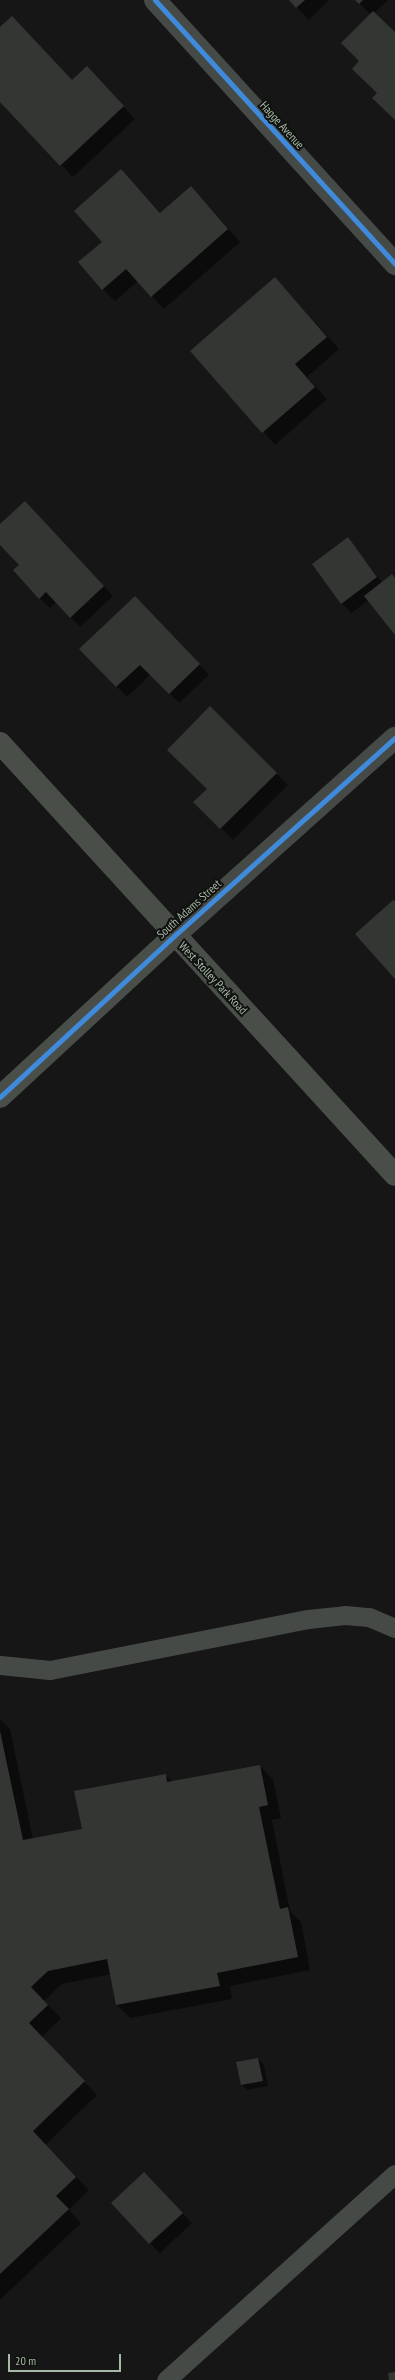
<!DOCTYPE html>
<html>
<head>
<meta charset="utf-8">
<style>
	body { margin:0 }
	#map { position:relative; width:395px; height:2380px; overflow:hidden; background:#161616; font-family:"PT Sans Narrow",sans-serif }
	div>[style] { position:absolute }
	[style*='--x'] { left:calc(var(--x)*1px); top:calc(var(--y)*1px); width:calc(var(--w)*1px); rotate:calc(var(--a)*1deg) }
	.shadow>* { inset:0; background:#0007 }
	.building>* { inset:0; background:#333633 }
	.lane>* { height:19px; margin:-9.5px; padding:0 9.5px; transform-origin:9.5px; border-radius:9.5px; background:#464a46 }
	.street>* { height:22px; margin:-11px; padding:0 11px; transform-origin:11px; border-radius:11px; background:#464a46 }
	.secondary>* { height:22px; margin:-11px; padding:0 11px; transform-origin:11px; border-radius:11px; background:#4a4e49 }
	.cycleway>* { height:5px; margin:-2.5px; padding:0 2.5px; transform-origin:2.5px; border-radius:2.5px; background:#408adc }
	span { translate:-50% -50%; white-space:nowrap; text-align:center; line-height:1.15; -webkit-text-stroke:4px #101210; paint-order:stroke }
	.street-label { font-size:12px; color:#a7b8a6 }
	.scale { position:absolute; left:8px; top:2354px; width:113px; height:18px; box-sizing:border-box; border:2px solid #a7b8a6; border-top:0; padding-left:5px; font-size:12px; line-height:14px; white-space:nowrap; color:#a7b8a6; -webkit-text-stroke:3px #101210; paint-order:stroke }
</style>
</head>
<body>
<div id="map">
	<div class="shadow">
		<div style="clip-path:polygon(290px 0,329px 0,309px 20px)"></div>
		<div style="clip-path:polygon(356px 0,388px 0,374px 13px,395px 33px,395px 119px,378px 93px,371px 15px)"></div>
		<div style="clip-path:polygon(0 28px,72px 81px,99px 80px,135px 119px,73px 177px,0 101px)"></div>
		<div style="clip-path:polygon(121px 171px,161px 213px,191px 187px,240px 242px,164px 309px,138px 281px,115px 301px,103px 289px)"></div>
		<div style="clip-path:polygon(275px 278px,339px 349px,307px 377px,327px 399px,275px 445px,191px 351px)"></div>
		<div style="clip-path:polygon(34px 512px,113px 596px,80px 627px,56px 602px,50px 608px,40px 598px,20px 565px,0 543px,0 525px)"></div>
		<div style="clip-path:polygon(348px 539px,383px 583px,395px 579px,395px 633px,369px 600px,351px 613px,342px 603px)"></div>
		<div style="clip-path:polygon(145px 607px,209px 675px,179px 703px,151px 674px,127px 697px,81px 649px)"></div>
		<div style="clip-path:polygon(210px 708px,288px 785px,233px 840px,195px 802px,208px 789px)"></div>
		<div style="clip-path:polygon(0 1719px,10px 1729px,33px 1839px,83px 1830px,165px 1775px,173px 1782px,260px 1766px,273px 1779px,281px 1818px,272px 1820px,290px 1911px,301px 1922px,310px 1970px,230px 1986px,232px 1999px,130px 2018px,117px 2005px,111px 1974px,62px 1984px,44px 2001px,61px 2018px,42px 2037px,97px 2095px,45px 2145px,89px 2190px,69px 2210px,81px 2223px,0 2300px)"></div>
		<div style="clip-path:polygon(258px 2059px,264px 2065px,268px 2086px,247px 2090px,242px 2085px,238px 2063px)"></div>
		<div style="clip-path:polygon(154px 2183px,192px 2223px,160px 2253px,150px 2243px)"></div>
	</div>
	<div class="building">
		<div style="clip-path:polygon(289px 0,305px 0,296px 8px)"></div>
		<div style="clip-path:polygon(355px 0,363px 0,359px 4px)"></div>
		<div style="clip-path:polygon(373px 11px,395px 32px,395px 120px,372px 98px,377px 93px,352px 69px,359px 61px,341px 43px)"></div>
		<div style="clip-path:polygon(12px 16px,72px 80px,87px 66px,124px 106px,60px 166px,0 102px,0 27px)"></div>
		<div style="clip-path:polygon(121px 169px,160px 213px,191px 186px,228px 229px,151px 297px,126px 269px,102px 290px,78px 262px,102px 242px,74px 211px)"></div>
		<div style="clip-path:polygon(275px 277px,327px 337px,295px 364px,315px 387px,262px 433px,190px 351px)"></div>
		<div style="clip-path:polygon(25px 501px,104px 586px,70px 618px,46px 592px,39px 599px,13px 570px,19px 565px,0 545px,0 524px)"></div>
		<div style="clip-path:polygon(348px 537px,377px 577px,341px 604px,312px 564px)"></div>
		<div style="clip-path:polygon(392px 574px,395px 578px,395px 635px,364px 596px)"></div>
		<div style="clip-path:polygon(135px 596px,200px 664px,169px 694px,140px 665px,116px 687px,79px 649px)"></div>
		<div style="clip-path:polygon(210px 706px,277px 773px,220px 829px,193px 802px,207px 789px,167px 750px)"></div>
		<div style="clip-path:polygon(393px 900px,395px 901px,395px 979px,355px 934px)"></div>
		<div style="clip-path:polygon(0 1731px,23px 1840px,82px 1829px,74px 1791px,166px 1774px,167px 1782px,260px 1765px,268px 1805px,259px 1807px,280px 1909px,288px 1907px,298px 1957px,217px 1973px,220px 1986px,116px 2005px,107px 1959px,48px 1971px,31px 1987px,48px 2005px,29px 2023px,85px 2081px,33px 2131px,76px 2177px,56px 2196px,69px 2209px,0 2274px)"></div>
		<div style="clip-path:polygon(258px 2058px,263px 2081px,241px 2085px,236px 2062px)"></div>
		<div style="clip-path:polygon(144px 2172px,183px 2213px,149px 2244px,111px 2203px)"></div>
		<div style="clip-path:polygon(395px 2372px,395px 2380px,389px 2380px,388px 2373px)"></div>
	</div>
	<div class="lane">
		<div style="--x:0;--y:1665;--w:50;--a:5.7"></div>
		<div style="--x:50;--y:1670;--w:263;--a:-11.2"></div>
		<div style="--x:308;--y:1619;--w:37;--a:-6"></div>
		<div style="--x:345;--y:1615;--w:24;--a:5"></div>
		<div style="--x:369;--y:1617;--w:28;--a:23"></div>
		<div style="--x:166;--y:2380;--w:308;--a:-42"></div>
	</div>
	<div class="street">
		<div style="--x:155;--y:0;--w:357;--a:47.7"></div>
		<div style="--x:174;--y:936;--w:297;--a:-41.9"></div>
	</div>
	<div class="secondary">
		<div style="--x:0;--y:743;--w:585;--a:47.56"></div>
		<div style="--x:0;--y:1097;--w:237;--a:-42.8"></div>
	</div>
	<div class="cycleway">
		<div style="--x:155;--y:0;--w:357;--a:47.7"></div>
		<div style="--x:0;--y:1097;--w:237;--a:-42.8"></div>
		<div style="--x:174;--y:936;--w:297;--a:-41.9"></div>
	</div>
	<div class="street-label">
		<span style="left:282px;top:125px;rotate:48deg">Hagge Avenue</span>
		<span style="left:189px;top:909px;rotate:-42deg">South Adams Street</span>
		<span style="left:213px;top:978px;rotate:47deg">West Stolley Park Road</span>
	</div>
	<div class="scale">20 m</div>
</div>
</body>
</html>
